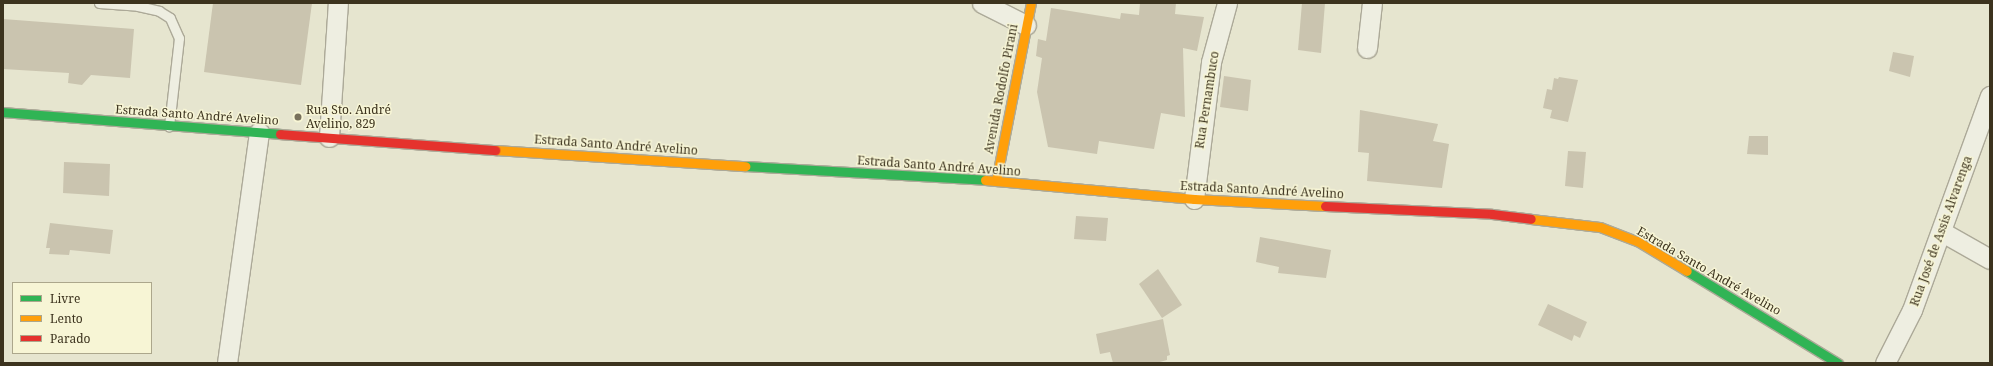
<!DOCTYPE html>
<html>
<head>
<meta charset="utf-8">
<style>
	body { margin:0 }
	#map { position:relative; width:1993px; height:366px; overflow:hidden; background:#e6e5cf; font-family:"Noto Serif",serif }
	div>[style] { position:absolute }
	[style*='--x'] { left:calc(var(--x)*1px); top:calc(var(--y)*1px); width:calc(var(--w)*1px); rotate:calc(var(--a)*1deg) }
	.building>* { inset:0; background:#cac4af }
	.roads { filter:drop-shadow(1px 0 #aca998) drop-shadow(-1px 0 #aca998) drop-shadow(0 1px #aca998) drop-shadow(0 -1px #aca998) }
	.lane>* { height:9px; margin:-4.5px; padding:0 4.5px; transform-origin:4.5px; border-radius:4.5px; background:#eeeee1 }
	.street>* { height:19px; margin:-9.5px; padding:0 9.5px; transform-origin:9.5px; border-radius:9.5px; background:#eeeee1 }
	.fast>* { height:9px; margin:-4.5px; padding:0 4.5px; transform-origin:4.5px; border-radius:4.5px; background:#30b455 }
	.slow>* { height:9px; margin:-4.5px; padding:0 4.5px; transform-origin:4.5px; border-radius:4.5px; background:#ff9f0a }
	.jam>* { height:9px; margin:-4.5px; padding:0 4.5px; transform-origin:4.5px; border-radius:4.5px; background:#e5322d }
	.dots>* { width:11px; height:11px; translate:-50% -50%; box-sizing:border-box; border:2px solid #f7f5d5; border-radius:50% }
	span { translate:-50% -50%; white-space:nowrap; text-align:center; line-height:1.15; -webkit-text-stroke:3px #f7f5d5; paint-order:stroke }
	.street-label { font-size:12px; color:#3c331e }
	.poi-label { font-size:12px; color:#3c331e }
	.left { translate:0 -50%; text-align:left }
	.frame { position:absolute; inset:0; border:4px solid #3c331e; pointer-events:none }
	.legend { position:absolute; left:12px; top:282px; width:140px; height:72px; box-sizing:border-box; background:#f7f5d5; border:1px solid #aca78c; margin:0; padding:5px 7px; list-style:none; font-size:12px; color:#3c331e }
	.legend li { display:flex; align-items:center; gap:8px; height:20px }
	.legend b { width:20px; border:1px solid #aca78c }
</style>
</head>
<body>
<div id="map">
	<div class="building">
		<div style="clip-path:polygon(213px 3px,312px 3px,301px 85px,204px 72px)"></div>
		<div style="clip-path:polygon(1140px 3px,1176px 3px,1175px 14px,1204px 17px,1197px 51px,1183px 48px,1185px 117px,1161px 113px,1154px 149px,1099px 141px,1097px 154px,1048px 147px,1037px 92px,1042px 58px,1036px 56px,1038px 39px,1046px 41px,1051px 8px,1120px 19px,1121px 13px,1139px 15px)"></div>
		<div style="clip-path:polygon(1302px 3px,1325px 3px,1321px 53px,1298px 50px)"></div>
		<div style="clip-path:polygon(3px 19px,134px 29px,130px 78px,91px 75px,82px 85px,68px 83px,69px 73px,3px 69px)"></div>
		<div style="clip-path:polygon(1893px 52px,1914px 56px,1910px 77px,1889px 71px)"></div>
		<div style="clip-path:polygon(1224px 76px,1251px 80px,1248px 111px,1220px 107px)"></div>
		<div style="clip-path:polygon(1559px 77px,1578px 80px,1568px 122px,1550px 118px,1552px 110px,1543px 108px,1547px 89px,1552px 90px,1554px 78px,1558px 79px)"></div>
		<div style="clip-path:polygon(1360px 110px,1438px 124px,1433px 141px,1449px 144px,1442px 188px,1367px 181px,1369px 153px,1358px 152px)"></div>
		<div style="clip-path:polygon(1749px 136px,1768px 136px,1768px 155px,1747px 154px)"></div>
		<div style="clip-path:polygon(1568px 151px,1586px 152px,1583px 188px,1565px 186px)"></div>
		<div style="clip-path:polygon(64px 162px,110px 164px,109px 196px,63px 193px)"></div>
		<div style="clip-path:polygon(1076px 216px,1108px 218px,1106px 241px,1074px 239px)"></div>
		<div style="clip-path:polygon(50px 223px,113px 230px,110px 254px,70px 250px,69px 255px,49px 254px,50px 248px,46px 248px)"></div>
		<div style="clip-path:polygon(1260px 237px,1331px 250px,1326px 278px,1278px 273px,1279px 267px,1256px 262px)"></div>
		<div style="clip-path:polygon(1158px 269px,1182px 305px,1162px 318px,1139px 284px)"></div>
		<div style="clip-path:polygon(1548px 304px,1587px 322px,1580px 338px,1574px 335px,1572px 341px,1538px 325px)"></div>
		<div style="clip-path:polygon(1163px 319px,1170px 355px,1167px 356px,1167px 360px,1156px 363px,1113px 363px,1110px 352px,1100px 354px,1096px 334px)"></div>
	</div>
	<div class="roads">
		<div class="lane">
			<div style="--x:99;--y:3;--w:39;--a:4"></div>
			<div style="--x:138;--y:6;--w:22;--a:13"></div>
			<div style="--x:159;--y:11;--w:13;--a:32"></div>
			<div style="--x:170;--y:18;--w:22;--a:66"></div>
			<div style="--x:179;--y:38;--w:89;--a:96.5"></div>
		</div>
		<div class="street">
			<div style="--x:982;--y:3;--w:49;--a:26.6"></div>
			<div style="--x:1367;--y:48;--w:45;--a:-83.7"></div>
			<div style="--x:329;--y:137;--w:134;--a:-86.2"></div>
			<div style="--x:1194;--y:199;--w:138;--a:-82.9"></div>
			<div style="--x:1211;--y:62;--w:61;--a:-74.8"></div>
			<div style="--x:1942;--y:232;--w:55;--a:29.4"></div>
			<div style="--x:227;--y:363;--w:233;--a:-82.1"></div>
			<div style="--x:1885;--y:363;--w:59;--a:-63"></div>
			<div style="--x:1912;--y:310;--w:228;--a:-70"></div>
		</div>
		<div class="fast">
			<div style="--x:3;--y:112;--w:278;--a:4.5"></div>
			<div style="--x:745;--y:166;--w:240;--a:3.3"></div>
			<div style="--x:1687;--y:271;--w:177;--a:31.4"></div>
		</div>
		<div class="slow">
			<div style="--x:495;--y:150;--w:251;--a:3.7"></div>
			<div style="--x:985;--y:180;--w:210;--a:5.2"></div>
			<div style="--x:1194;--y:199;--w:131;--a:3.1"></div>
			<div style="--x:996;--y:181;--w:181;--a:-78.9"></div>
			<div style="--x:1531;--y:219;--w:69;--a:6.6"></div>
			<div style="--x:1600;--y:227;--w:40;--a:21"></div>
			<div style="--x:1637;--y:241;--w:58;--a:31"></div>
		</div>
		<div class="jam">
			<div style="--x:280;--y:134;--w:216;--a:4.3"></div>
			<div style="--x:1325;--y:206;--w:167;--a:2.7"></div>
			<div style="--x:1492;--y:214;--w:39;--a:7"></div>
		</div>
	</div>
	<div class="dots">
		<div style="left:298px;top:117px;background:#78715c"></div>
	</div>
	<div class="street-label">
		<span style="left:1001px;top:89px;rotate:-79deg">Avenida Rodolfo Pirani</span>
		<span style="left:1207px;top:100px;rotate:-81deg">Rua Pernambuco</span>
		<span style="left:197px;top:115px;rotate:4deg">Estrada Santo André Avelino</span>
		<span style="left:616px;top:145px;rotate:4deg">Estrada Santo André Avelino</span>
		<span style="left:939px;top:166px;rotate:4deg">Estrada Santo André Avelino</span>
		<span style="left:1262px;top:190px;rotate:3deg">Estrada Santo André Avelino</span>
		<span style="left:1941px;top:231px;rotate:-70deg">Rua José de Assis Alvarenga</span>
		<span style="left:1709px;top:271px;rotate:30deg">Estrada Santo André Avelino</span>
	</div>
	<div class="poi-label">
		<span class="left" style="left:306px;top:117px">Rua Sto. André<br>Avelino, 829</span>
	</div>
	<div class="frame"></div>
	<ul class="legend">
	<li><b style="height:5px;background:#30b455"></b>Livre</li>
	<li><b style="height:5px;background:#ff9f0a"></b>Lento</li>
	<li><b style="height:5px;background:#e5322d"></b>Parado</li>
	</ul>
</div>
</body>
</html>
